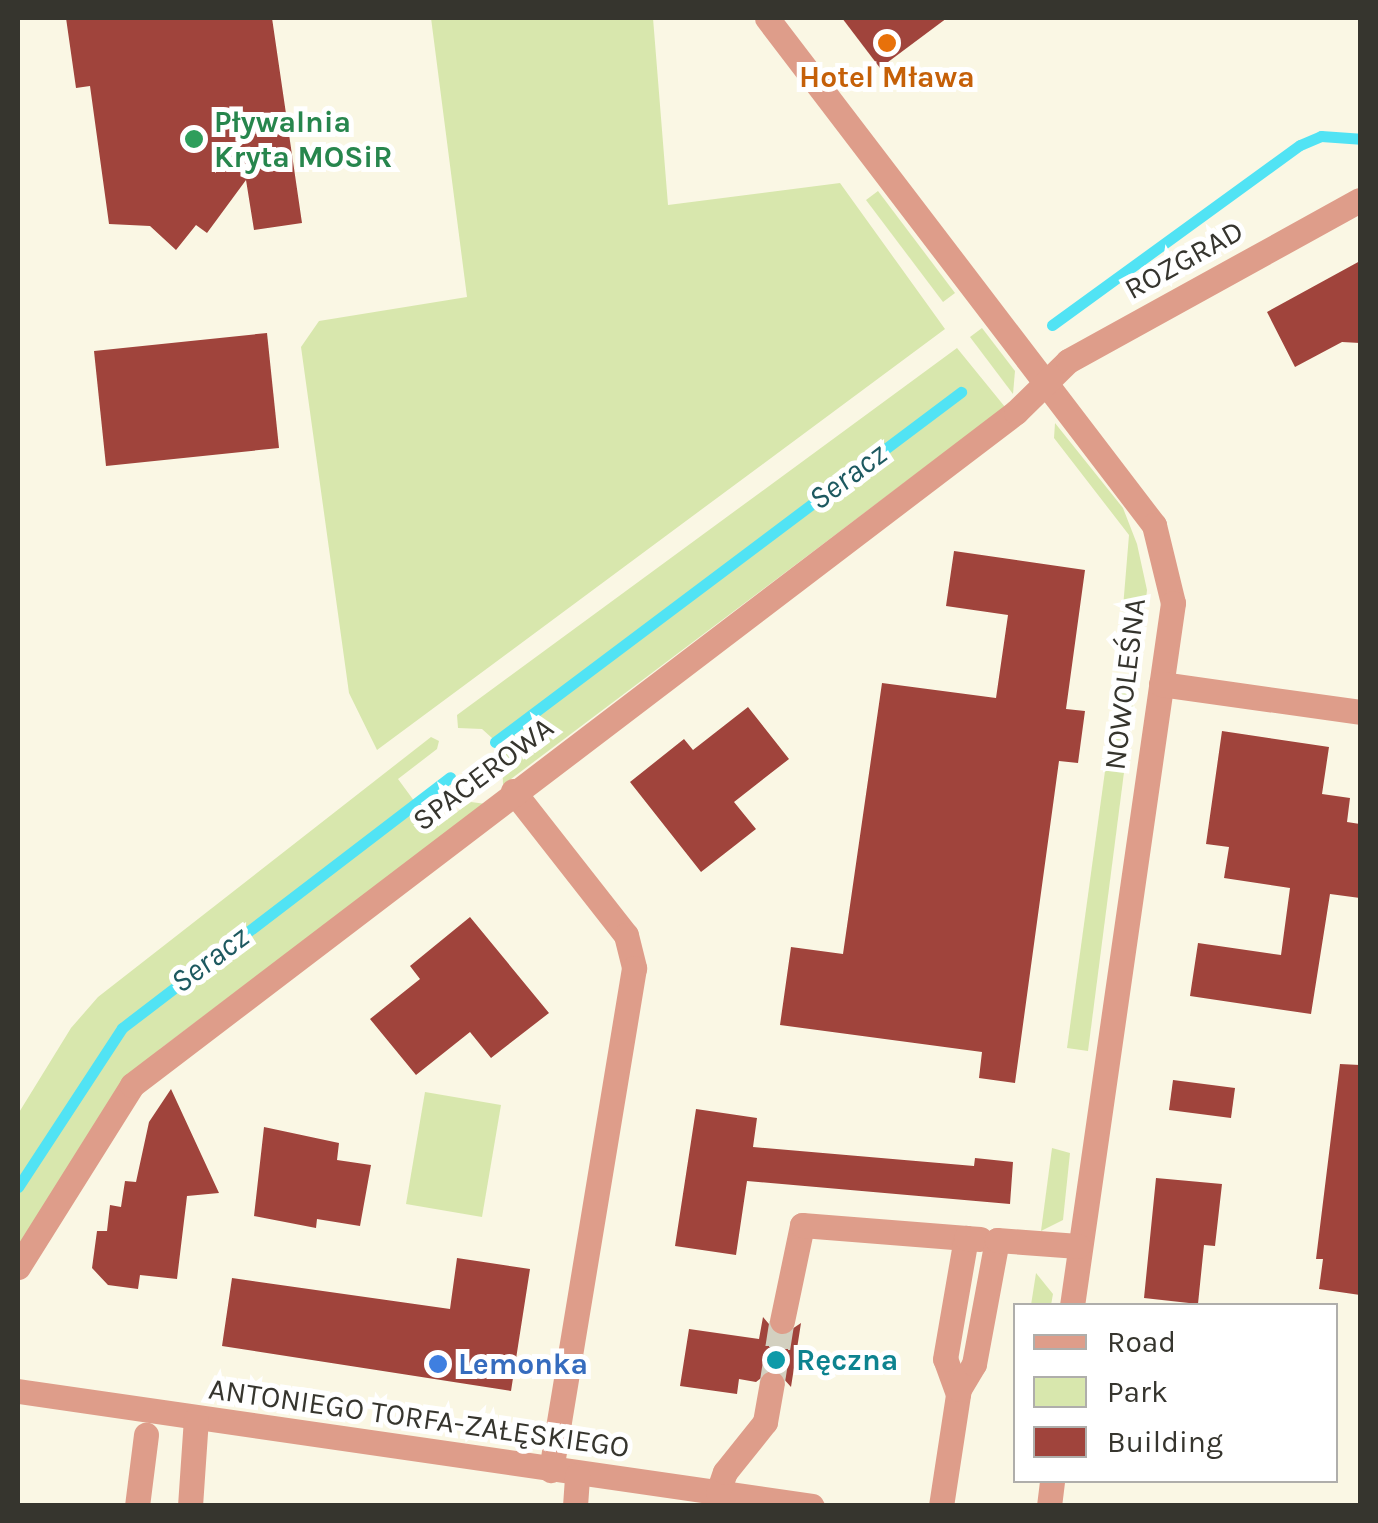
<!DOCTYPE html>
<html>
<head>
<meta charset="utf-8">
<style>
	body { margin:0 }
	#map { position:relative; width:1378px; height:1523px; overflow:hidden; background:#faf7e4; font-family:Karla,sans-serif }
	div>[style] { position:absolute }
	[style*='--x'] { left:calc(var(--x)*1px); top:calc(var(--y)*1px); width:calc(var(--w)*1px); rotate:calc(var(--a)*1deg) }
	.green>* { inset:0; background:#d8e7ad }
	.stream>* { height:11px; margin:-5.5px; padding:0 5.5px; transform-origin:5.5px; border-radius:5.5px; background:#51e3f4 }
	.building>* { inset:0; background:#a0443c }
	.minor-tunnel>* { height:25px; margin-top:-12.5px; transform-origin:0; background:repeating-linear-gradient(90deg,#d3d0c0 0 25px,transparent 0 37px) }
	.minor>* { height:25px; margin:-12.5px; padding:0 12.5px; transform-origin:12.5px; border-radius:12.5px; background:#de9d8a }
	.dots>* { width:28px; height:28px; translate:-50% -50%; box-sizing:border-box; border:5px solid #fff; border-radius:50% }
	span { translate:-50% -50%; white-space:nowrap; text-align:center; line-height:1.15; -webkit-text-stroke:10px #fff; paint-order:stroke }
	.food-label { font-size:30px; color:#c56008; font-weight:700 }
	.leisure-label { font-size:30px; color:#27864d; font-weight:700 }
	.left { translate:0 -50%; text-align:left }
	.street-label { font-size:30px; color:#36352e }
	.culture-label { font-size:30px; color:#0d838f; font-weight:700 }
	.shop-label { font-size:30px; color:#366cbe; font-weight:700 }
	.water-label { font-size:32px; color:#1d5960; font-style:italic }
	.frame { position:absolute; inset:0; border:20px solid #36352e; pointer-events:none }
	.legend { position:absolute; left:1013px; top:1303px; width:325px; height:180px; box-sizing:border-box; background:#fff; border:2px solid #afaeab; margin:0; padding:12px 18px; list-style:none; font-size:30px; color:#36352e }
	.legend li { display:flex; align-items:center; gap:20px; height:50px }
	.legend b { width:50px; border:2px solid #afaeab }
</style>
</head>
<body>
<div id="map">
	<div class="green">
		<div style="clip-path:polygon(431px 18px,653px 18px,668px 205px,840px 183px,945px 329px,377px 750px,349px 693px,301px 347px,319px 321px,467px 297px)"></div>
		<div style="clip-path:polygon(878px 191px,955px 293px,943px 302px,866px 200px)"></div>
		<div style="clip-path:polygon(982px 328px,1015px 371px,1013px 394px,970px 337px)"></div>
		<div style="clip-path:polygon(957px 348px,1005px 407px,503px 785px,502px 747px,482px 729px,458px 728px,457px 715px)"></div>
		<div style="clip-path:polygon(1055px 423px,1123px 508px,1137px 544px,1147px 590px,1139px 663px,1119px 656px,1129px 535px,1054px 438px)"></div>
		<div style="clip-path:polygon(1116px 691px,1134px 695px,1088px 1051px,1067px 1048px)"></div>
		<div style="clip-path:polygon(431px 737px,439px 741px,437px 749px,398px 779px,434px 828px,471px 802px,486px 804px,160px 1049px,18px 1247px,18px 1114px,71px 1028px,98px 997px)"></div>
		<div style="clip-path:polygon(425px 1092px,501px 1105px,482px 1217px,406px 1204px)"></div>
		<div style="clip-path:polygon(1052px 1148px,1070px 1153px,1063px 1220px,1041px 1231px)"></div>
		<div style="clip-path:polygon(1036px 1273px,1053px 1294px,1051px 1305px,1031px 1305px)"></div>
	</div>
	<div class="stream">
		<div style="--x:1052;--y:325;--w:306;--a:-36"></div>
		<div style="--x:1300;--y:145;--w:23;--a:-23"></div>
		<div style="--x:1321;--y:136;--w:39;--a:4"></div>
		<div style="--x:495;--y:742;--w:583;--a:-36.91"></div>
		<div style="--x:18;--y:1187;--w:190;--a:-56.8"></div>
		<div style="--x:122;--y:1028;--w:413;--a:-37.4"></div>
	</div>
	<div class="building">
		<div style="clip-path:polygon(66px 18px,272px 18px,302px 223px,254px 230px,246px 180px,207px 233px,196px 225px,176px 250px,150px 226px,109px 224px,90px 86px,76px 88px)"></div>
		<div style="clip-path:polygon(842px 18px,947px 18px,880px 68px)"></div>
		<div style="clip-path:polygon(1360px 261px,1360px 343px,1342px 342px,1295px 367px,1267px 312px)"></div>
		<div style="clip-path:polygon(267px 333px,279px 448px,106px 466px,94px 351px)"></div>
		<div style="clip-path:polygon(954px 551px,1085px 570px,1066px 709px,1085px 711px,1078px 763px,1059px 761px,1015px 1083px,979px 1078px,982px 1052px,780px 1025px,791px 947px,843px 954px,882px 683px,996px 698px,1008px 615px,946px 606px)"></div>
		<div style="clip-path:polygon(748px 707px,789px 759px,734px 802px,756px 829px,701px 872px,630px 782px,684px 739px,693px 750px)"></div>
		<div style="clip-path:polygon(1222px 731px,1329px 747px,1322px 794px,1350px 798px,1347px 822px,1360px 824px,1360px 898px,1330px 894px,1311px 1014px,1190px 996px,1198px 943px,1281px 955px,1290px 888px,1224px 878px,1229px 847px,1206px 844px)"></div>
		<div style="clip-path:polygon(470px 917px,549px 1013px,491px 1058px,470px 1032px,416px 1075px,370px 1019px,420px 979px,410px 966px)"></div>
		<div style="clip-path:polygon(1340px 1064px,1360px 1065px,1360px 1295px,1319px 1289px,1323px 1259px,1316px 1259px)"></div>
		<div style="clip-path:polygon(1173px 1080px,1235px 1088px,1231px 1118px,1169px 1110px)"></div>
		<div style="clip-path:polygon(171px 1089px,219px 1193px,187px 1196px,177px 1279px,140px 1275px,138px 1289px,108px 1285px,92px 1268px,97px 1231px,107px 1231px,110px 1205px,121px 1207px,125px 1181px,136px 1182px,149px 1122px)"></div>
		<div style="clip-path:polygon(696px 1109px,757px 1118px,753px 1147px,974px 1166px,975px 1158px,1013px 1162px,1010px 1204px,747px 1181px,736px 1255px,675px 1246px)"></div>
		<div style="clip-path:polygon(264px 1127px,339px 1143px,337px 1160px,371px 1165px,360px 1226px,317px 1219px,316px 1228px,254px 1216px)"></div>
		<div style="clip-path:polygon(1156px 1178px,1222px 1184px,1215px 1246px,1204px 1245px,1198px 1304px,1144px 1298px)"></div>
		<div style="clip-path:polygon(457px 1258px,530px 1269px,511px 1391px,222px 1346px,232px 1278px,450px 1309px)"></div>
		<div style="clip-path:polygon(763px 1317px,780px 1337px,801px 1323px,791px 1387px,774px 1368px,756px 1382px,739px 1379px,737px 1394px,680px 1386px,689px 1329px,759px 1339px)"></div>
	</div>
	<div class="minor-tunnel">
		<div style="--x:772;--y:1384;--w:64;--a:-81"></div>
	</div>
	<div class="minor">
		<div style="--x:767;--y:18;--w:638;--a:52.65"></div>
		<div style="--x:1154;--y:525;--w:80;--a:76.3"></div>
		<div style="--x:1173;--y:603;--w:710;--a:98.18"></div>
		<div style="--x:1161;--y:684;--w:201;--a:8"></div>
		<div style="--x:513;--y:791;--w:183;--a:51.9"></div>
		<div style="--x:626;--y:935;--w:34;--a:76"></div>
		<div style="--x:634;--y:968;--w:509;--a:99.39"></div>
		<div style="--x:18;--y:1267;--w:215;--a:-57.9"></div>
		<div style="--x:132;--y:1085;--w:1111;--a:-37.28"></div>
		<div style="--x:1016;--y:412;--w:73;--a:-44.4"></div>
		<div style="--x:1068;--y:361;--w:333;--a:-28.9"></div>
		<div style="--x:782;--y:1321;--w:98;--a:-78.2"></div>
		<div style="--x:802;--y:1225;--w:165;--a:4.5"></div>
		<div style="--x:18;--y:1391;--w:802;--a:8.24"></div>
		<div style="--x:958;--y:1394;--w:37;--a:-110"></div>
		<div style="--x:945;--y:1359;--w:123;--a:-80.2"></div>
		<div style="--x:966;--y:1238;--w:14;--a:4"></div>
		<div style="--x:718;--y:1492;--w:21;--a:-71"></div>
		<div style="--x:725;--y:1472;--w:64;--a:-51.3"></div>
		<div style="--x:765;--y:1422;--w:39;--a:-80"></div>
		<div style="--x:137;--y:1506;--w:72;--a:-82.8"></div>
		<div style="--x:190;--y:1506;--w:87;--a:-86.1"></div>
		<div style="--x:575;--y:1506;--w:31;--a:-86"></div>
		<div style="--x:941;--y:1506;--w:118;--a:-81.3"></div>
		<div style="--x:959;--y:1389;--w:29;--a:-59"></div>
		<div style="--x:974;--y:1364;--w:126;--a:-79.5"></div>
		<div style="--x:997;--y:1240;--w:81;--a:4.2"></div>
		<div style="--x:1049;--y:1506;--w:26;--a:-83"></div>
	</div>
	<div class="dots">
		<div style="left:887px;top:43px;background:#e8710a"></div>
		<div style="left:194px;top:139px;background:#2e9e5b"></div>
		<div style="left:776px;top:1360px;background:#0f9aa8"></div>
		<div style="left:438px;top:1364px;background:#3f7fe0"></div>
	</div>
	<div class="food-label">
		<span style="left:887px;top:77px">Hotel Mława</span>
	</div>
	<div class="leisure-label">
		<span class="left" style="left:214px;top:139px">Pływalnia<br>Kryta MOSiR</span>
	</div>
	<div class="street-label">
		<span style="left:1184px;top:260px;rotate:-29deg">ROZGRAD</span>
		<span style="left:1125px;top:684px;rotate:-83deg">NOWOLEŚNA</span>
		<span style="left:483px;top:774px;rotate:-37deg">SPACEROWA</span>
		<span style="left:419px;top:1418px;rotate:8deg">ANTONIEGO TORFA-ZAŁĘSKIEGO</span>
	</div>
	<div class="culture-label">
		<span class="left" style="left:796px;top:1360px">Ręczna</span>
	</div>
	<div class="shop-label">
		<span class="left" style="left:458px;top:1364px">Lemonka</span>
	</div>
	<div class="water-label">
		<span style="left:848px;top:477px;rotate:-37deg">Seracz</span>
		<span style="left:210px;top:960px;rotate:-37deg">Seracz</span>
	</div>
	<div class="frame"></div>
	<ul class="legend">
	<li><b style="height:12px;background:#de9d8a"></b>Road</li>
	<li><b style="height:28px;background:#d8e7ad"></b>Park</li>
	<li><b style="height:28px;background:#a0443c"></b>Building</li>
	</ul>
</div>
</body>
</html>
